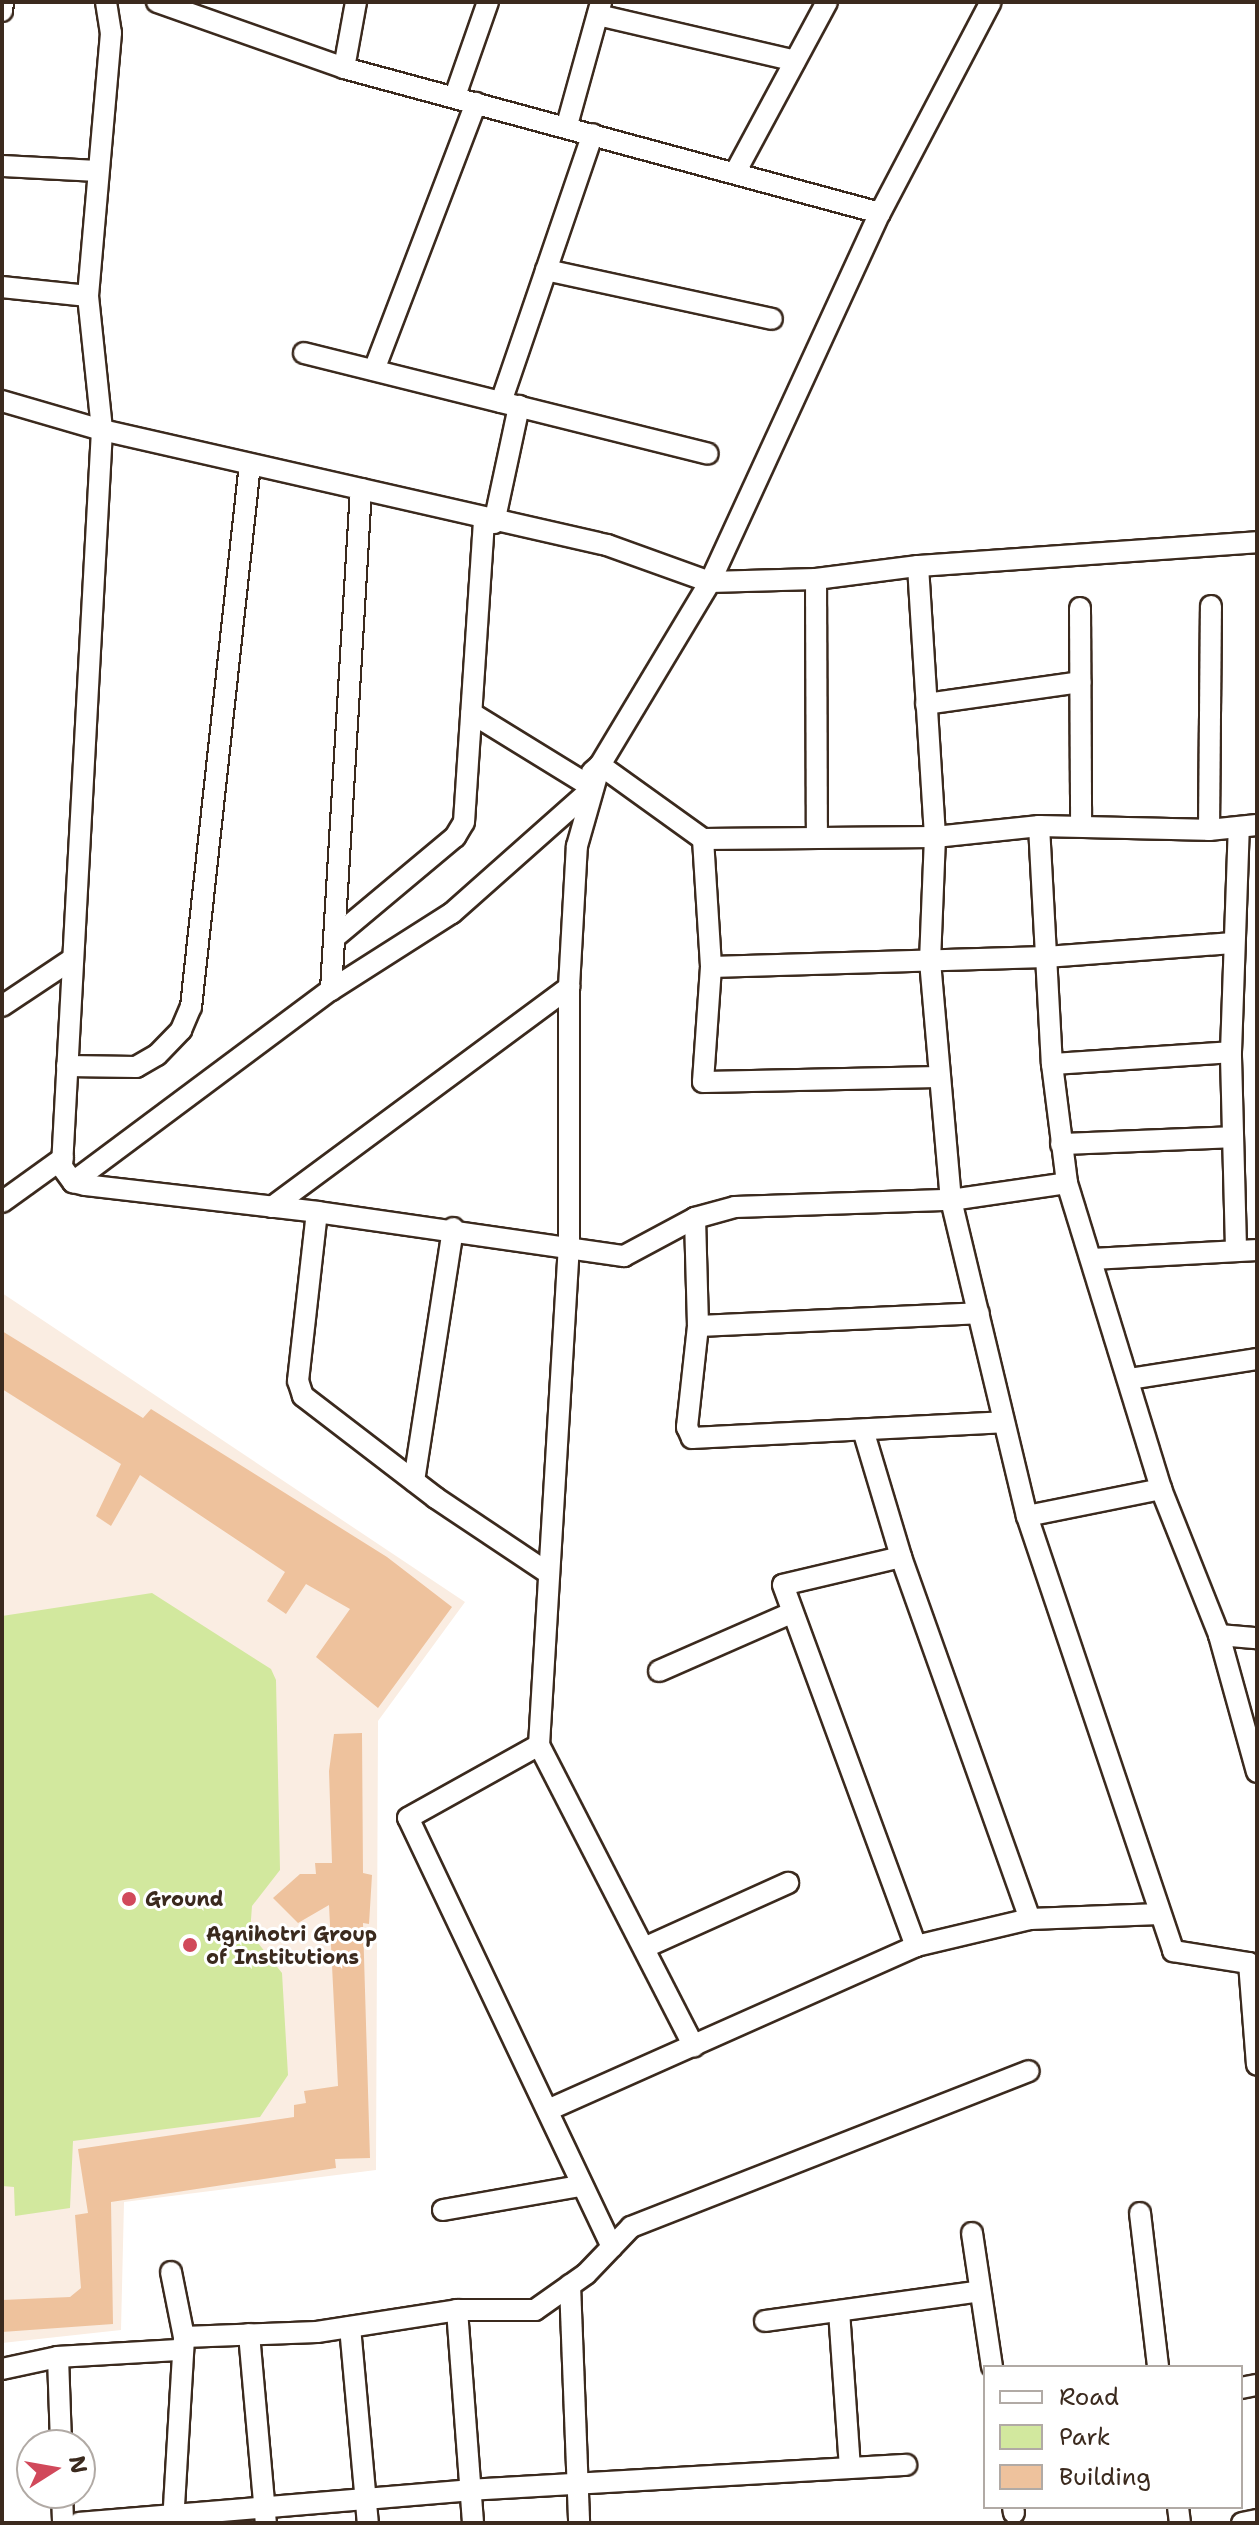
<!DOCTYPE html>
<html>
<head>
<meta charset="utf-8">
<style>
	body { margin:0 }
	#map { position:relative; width:1259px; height:2525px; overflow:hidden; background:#fff; font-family:"Shantell Sans",sans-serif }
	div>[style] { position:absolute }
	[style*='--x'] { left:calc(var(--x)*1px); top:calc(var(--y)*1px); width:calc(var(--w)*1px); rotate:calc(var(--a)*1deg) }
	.built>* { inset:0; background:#faede2 }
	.green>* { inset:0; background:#d2e89e }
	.building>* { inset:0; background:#eec29d }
	.roads { filter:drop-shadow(2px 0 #3b2a1e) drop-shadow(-2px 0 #3b2a1e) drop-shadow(0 2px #3b2a1e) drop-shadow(0 -2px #3b2a1e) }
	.minor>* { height:20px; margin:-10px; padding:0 10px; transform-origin:10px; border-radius:10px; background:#fff }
	.dots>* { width:22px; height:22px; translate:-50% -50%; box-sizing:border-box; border:4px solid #fff; border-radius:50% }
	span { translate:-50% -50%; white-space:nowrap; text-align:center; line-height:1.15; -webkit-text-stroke:6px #fff; paint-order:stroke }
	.poi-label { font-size:20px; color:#3b2a1e; font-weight:700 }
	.left { translate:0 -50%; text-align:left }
	.frame { position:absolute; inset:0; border:4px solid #3b2a1e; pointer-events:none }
	.legend { position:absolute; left:983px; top:2365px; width:260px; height:144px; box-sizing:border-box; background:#fff; border:2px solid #b1aaa5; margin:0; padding:10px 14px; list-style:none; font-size:24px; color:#3b2a1e }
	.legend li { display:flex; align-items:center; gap:16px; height:40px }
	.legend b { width:40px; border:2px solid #b1aaa5 }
	.north { position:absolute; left:16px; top:2429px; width:80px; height:80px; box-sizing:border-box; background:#fff; border:2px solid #b1aaa5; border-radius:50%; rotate:79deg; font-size:22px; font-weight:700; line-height:32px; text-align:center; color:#3b2a1e }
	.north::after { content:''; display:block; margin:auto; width:28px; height:36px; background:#d1495b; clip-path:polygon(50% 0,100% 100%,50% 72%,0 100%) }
</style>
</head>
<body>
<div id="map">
	<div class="built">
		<div style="clip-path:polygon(2px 1293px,465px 1602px,378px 1721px,376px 2170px,124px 2202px,121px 2330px,2px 2343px)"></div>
	</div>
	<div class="green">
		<div style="clip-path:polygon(152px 1593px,271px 1669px,276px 1680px,280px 1870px,252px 1906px,250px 1933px,282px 1973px,288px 2075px,260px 2117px,73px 2141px,70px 2208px,15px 2216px,14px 2187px,2px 2186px,2px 1616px)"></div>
	</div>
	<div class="building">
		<div style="clip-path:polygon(2px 1331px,143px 1418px,151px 1409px,387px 1557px,452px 1607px,378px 1708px,316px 1657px,350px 1609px,306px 1584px,286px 1614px,267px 1601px,285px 1572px,140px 1475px,111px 1526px,96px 1516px,121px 1464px,2px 1389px)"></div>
		<div style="clip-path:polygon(362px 1733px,363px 1873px,372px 1875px,369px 1924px,363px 1923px,370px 2158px,335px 2159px,336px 2168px,111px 2202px,113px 2324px,2px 2332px,2px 2300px,70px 2297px,81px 2288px,75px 2215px,88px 2213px,78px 2149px,294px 2117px,294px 2105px,306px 2103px,304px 2091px,338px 2086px,329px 1905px,298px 1923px,273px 1898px,300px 1874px,316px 1874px,315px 1863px,332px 1863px,329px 1771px,334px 1734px)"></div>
	</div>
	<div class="roads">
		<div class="minor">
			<div style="--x:106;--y:2;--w:31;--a:81"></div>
			<div style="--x:111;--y:33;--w:264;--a:95"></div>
			<div style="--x:88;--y:296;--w:135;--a:84"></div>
			<div style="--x:102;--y:430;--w:738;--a:93.11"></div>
			<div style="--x:62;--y:1167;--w:19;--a:54"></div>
			<div style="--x:73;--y:1182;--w:12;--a:14"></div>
			<div style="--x:85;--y:1185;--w:234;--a:6.6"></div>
			<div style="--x:157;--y:2;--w:198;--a:19.4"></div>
			<div style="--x:344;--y:68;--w:555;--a:15.14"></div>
			<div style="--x:2;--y:11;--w:9;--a:-84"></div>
			<div style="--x:598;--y:15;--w:202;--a:13.1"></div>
			<div style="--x:344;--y:68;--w:67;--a:-79.7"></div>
			<div style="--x:455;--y:96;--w:100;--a:-70.7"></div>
			<div style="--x:567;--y:125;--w:128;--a:-74.5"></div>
			<div style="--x:2;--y:166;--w:95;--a:3"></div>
			<div style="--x:736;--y:171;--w:192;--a:-61.7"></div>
			<div style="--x:546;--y:270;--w:231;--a:12.2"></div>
			<div style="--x:2;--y:287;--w:86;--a:6"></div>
			<div style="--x:304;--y:353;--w:416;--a:14"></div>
			<div style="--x:374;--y:370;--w:286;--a:-69.1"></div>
			<div style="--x:2;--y:401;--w:104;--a:16.2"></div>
			<div style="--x:102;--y:430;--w:518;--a:12.83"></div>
			<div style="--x:607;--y:545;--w:109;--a:19.8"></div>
			<div style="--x:710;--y:582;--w:106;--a:-1.6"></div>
			<div style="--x:816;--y:579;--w:103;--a:-7.3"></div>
			<div style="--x:918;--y:566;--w:272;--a:86.4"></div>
			<div style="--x:935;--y:837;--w:124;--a:92.3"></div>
			<div style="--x:930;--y:961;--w:240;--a:85"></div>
			<div style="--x:951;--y:1200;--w:325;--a:76.5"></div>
			<div style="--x:1027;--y:1516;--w:459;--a:71.4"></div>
			<div style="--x:1173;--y:1951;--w:77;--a:9"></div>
			<div style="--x:1249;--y:1963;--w:102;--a:85.5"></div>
			<div style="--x:501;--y:402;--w:283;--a:-71.1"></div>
			<div style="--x:494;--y:523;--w:120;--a:-77.9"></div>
			<div style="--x:918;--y:566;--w:340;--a:-4"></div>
			<div style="--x:816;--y:579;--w:259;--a:89.8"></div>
			<div style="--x:1080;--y:608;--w:217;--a:89.7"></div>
			<div style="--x:926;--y:704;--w:156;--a:-8.1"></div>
			<div style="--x:592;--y:772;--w:11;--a:-41"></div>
			<div style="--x:600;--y:765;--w:127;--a:35.7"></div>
			<div style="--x:703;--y:839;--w:232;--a:-0.5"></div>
			<div style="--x:935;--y:837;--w:105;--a:-6"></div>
			<div style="--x:1039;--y:826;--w:170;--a:1.3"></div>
			<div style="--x:1209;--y:830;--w:48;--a:-5.9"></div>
			<div style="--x:1039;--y:826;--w:238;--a:86.9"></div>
			<div style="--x:1052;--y:1064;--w:120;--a:82.8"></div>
			<div style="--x:1067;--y:1183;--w:320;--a:72.9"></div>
			<div style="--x:1161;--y:1489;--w:157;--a:68.3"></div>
			<div style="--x:1219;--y:1635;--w:142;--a:74.5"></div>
			<div style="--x:1209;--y:830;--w:224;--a:-89.5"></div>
			<div style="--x:703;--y:839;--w:128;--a:86.4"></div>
			<div style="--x:711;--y:967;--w:115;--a:94"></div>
			<div style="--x:703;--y:1082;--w:237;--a:-1.2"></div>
			<div style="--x:334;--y:938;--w:158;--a:-39.9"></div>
			<div style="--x:455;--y:837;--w:17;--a:-59"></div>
			<div style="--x:464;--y:822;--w:303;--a:-86.2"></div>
			<div style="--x:711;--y:967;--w:335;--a:-1.7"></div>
			<div style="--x:1046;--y:957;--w:187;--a:-4.3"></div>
			<div style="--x:331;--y:990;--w:502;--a:-86.57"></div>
			<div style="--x:2;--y:1006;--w:83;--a:-33.7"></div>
			<div style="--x:1052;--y:1064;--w:179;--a:-3.8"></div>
			<div style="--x:67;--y:1066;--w:69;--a:0.8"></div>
			<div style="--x:136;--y:1067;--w:24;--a:-30"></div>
			<div style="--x:157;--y:1055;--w:35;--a:-46"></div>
			<div style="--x:181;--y:1030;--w:25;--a:-67"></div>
			<div style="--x:191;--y:1007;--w:546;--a:-83.8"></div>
			<div style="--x:1061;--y:1144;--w:172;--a:-2.3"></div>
			<div style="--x:73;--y:1182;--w:322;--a:-36.7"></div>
			<div style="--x:331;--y:990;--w:143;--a:-32.5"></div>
			<div style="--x:452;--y:913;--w:188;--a:-41.6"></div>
			<div style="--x:593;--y:788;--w:143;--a:-148.4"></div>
			<div style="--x:2;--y:1202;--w:75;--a:-35.8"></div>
			<div style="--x:272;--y:1207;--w:370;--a:-36.5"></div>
			<div style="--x:695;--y:1218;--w:108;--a:88.4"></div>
			<div style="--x:698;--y:1326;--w:102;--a:96.2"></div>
			<div style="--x:687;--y:1427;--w:12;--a:66"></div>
			<div style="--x:692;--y:1438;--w:311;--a:-2.9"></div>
			<div style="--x:1236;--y:1248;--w:196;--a:-91.5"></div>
			<div style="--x:1231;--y:1052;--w:224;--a:-88"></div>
			<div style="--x:1093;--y:1259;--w:164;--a:-3.1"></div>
			<div style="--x:698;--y:1326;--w:281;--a:-2.6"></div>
			<div style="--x:1129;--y:1379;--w:130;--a:-8.9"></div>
			<div style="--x:863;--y:1430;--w:133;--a:73.3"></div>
			<div style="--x:901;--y:1557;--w:384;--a:70.4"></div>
			<div style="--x:414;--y:1481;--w:256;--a:-81.2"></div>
			<div style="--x:1027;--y:1516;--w:137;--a:-11.4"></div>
			<div style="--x:901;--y:1557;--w:121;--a:166.7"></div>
			<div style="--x:783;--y:1585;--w:385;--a:69.8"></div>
			<div style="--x:548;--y:1573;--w:135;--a:-146.2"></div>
			<div style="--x:436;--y:1498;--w:168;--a:-142.5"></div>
			<div style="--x:303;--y:1396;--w:16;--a:-108"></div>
			<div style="--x:298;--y:1381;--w:170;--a:-83.6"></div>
			<div style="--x:317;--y:1212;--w:310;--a:8.2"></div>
			<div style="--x:624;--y:1256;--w:81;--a:-28.2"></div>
			<div style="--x:695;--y:1218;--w:41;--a:-15.4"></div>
			<div style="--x:735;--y:1207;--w:216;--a:-1.9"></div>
			<div style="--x:951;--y:1200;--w:117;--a:-8.3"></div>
			<div style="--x:1219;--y:1635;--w:38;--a:5"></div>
			<div style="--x:659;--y:1671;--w:144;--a:-23.7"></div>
			<div style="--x:539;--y:1745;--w:339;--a:62.8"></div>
			<div style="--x:646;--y:1947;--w:156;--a:-24.3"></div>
			<div style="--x:548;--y:2110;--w:403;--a:-24"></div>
			<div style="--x:916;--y:1946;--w:117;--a:-13.3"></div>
			<div style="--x:1030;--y:1919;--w:130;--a:-2.2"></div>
			<div style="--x:443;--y:2210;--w:138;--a:-10"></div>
			<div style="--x:1140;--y:2213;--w:155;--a:83.3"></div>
			<div style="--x:972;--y:2233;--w:135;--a:81.5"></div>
			<div style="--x:612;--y:2247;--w:475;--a:-115.4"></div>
			<div style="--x:408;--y:1818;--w:150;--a:-29.1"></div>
			<div style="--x:539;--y:1745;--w:502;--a:-86.57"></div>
			<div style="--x:569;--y:1244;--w:257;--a:-90"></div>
			<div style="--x:569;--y:987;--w:141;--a:-86.8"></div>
			<div style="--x:577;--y:846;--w:84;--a:-74.1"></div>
			<div style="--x:600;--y:765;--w:214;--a:-59"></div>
			<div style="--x:710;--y:582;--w:406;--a:-65.3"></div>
			<div style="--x:880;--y:213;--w:238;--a:-62.3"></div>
			<div style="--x:171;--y:2272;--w:66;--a:78.7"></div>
			<div style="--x:570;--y:2285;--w:238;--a:87.8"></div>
			<div style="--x:457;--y:2310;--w:214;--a:85.7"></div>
			<div style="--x:839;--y:2311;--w:157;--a:86"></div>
			<div style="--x:765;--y:2321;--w:217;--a:-7.9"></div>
			<div style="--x:350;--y:2327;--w:197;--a:84.8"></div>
			<div style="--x:249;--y:2334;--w:190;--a:84.9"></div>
			<div style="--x:58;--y:2357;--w:88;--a:88"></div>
			<div style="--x:2;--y:2369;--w:57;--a:-12.1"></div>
			<div style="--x:58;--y:2357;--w:123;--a:-3.3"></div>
			<div style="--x:1241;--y:2388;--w:16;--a:-11"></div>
			<div style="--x:62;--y:2493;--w:30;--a:88"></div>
			<div style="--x:1013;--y:2507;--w:6;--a:81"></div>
			<div style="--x:1178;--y:2507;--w:16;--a:83"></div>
			<div style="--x:79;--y:2523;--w:391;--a:-4.8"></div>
			<div style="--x:469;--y:2490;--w:438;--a:-3.3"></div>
			<div style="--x:173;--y:2523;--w:186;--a:-86.6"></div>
			<div style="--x:184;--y:2337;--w:133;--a:-2.2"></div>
			<div style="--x:317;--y:2332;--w:142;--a:-8.9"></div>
			<div style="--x:457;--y:2310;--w:78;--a:0"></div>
			<div style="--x:535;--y:2310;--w:62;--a:-35.2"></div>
			<div style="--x:586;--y:2274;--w:65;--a:-46.2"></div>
			<div style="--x:631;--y:2227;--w:427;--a:-21.4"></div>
			<div style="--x:1242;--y:2523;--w:15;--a:-11"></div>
		</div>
	</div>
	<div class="dots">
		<div style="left:129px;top:1899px;background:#d1495b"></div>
		<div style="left:190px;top:1945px;background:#d1495b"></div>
	</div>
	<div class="poi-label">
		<span class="left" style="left:145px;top:1899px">Ground</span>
		<span class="left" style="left:206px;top:1946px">Agnihotri Group<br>of Institutions</span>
	</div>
	<div class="frame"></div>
	<ul class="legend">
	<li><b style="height:10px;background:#fff"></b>Road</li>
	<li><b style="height:22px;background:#d2e89e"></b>Park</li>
	<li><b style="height:22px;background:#eec29d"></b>Building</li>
	</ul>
	<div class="north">N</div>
</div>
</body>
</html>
